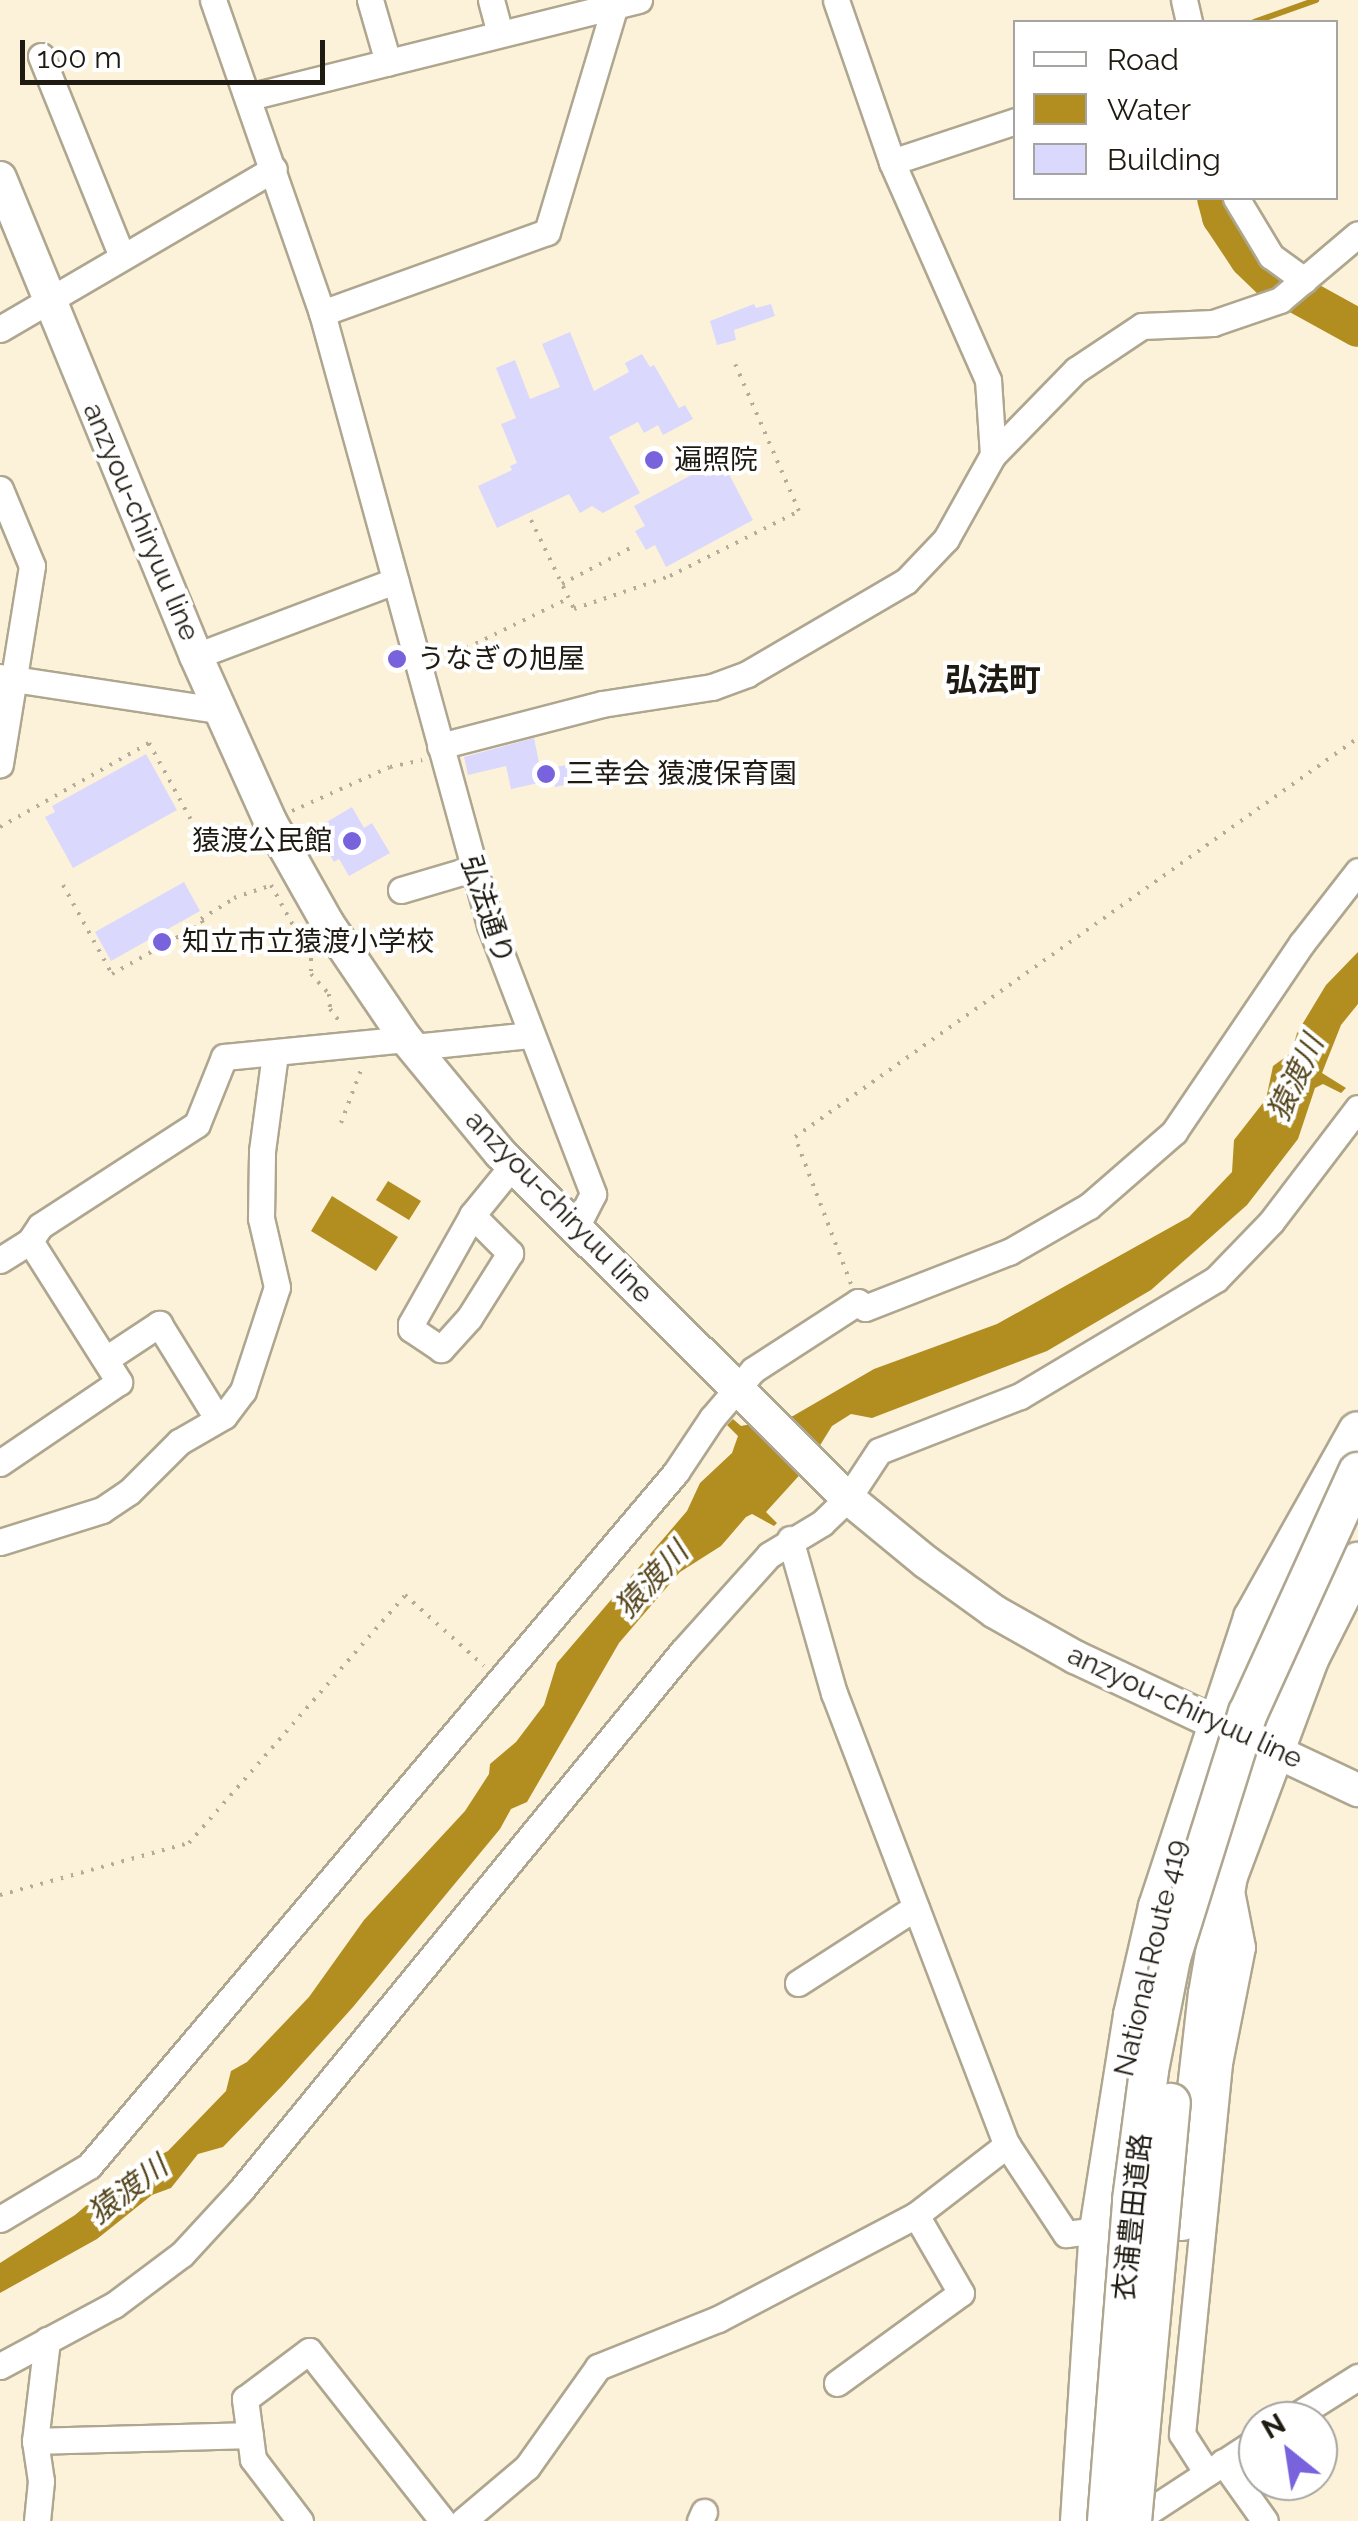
<!DOCTYPE html>
<html>
<head>
<meta charset="utf-8">
<style>
	body { margin:0 }
	#map { position:relative; width:1358px; height:2521px; overflow:hidden; background:#fcf2da; font-family:Raleway,"Noto Sans JP",sans-serif }
	div>[style] { position:absolute }
	[style*='--x'] { left:calc(var(--x)*1px); top:calc(var(--y)*1px); width:calc(var(--w)*1px); rotate:calc(var(--a)*1deg) }
	.water>* { inset:0; background:#b28e21 }
	.stream>* { height:6px; margin:-3px; padding:0 3px; transform-origin:3px; border-radius:3px; background:#b28e21 }
	.river>* { height:38px; margin:-19px; padding:0 19px; transform-origin:19px; border-radius:19px; background:#b28e21 }
	.building>* { inset:0; background:#dad8fd }
	.path>* { height:4px; margin-top:-2px; transform-origin:0; background:repeating-linear-gradient(90deg,#b4ac99 0 2.5px,transparent 0 10.5px) }
	.roads { filter:drop-shadow(2px 0 #afa68f) drop-shadow(-2px 0 #afa68f) drop-shadow(0 2px #afa68f) drop-shadow(0 -2px #afa68f) }
	.minor>* { height:25px; margin:-12.5px; padding:0 12.5px; transform-origin:12.5px; border-radius:12.5px; background:#fff }
	.major>* { height:32px; margin:-16px; padding:0 16px; transform-origin:16px; border-radius:16px; background:#fff }
	.highway>* { height:38px; margin:-19px; padding:0 19px; transform-origin:19px; border-radius:19px; background:#fff }
	.bridges { filter:drop-shadow(2px 0 #afa68f) drop-shadow(-2px 0 #afa68f) drop-shadow(0 2px #afa68f) drop-shadow(0 -2px #afa68f) }
	.highway-bridge>* { height:38px; margin:-19px; padding:0 19px; transform-origin:19px; border-radius:19px; background:#fff }
	.dots>* { width:28px; height:28px; translate:-50% -50%; box-sizing:border-box; border:5px solid #fff; border-radius:50% }
	span { translate:-50% -50%; white-space:nowrap; text-align:center; line-height:1.15; -webkit-text-stroke:8px #fff; paint-order:stroke }
	.poi-label { font-size:28px; color:#1f1b12 }
	.left { translate:0 -50%; text-align:left }
	.right { translate:-100% -50%; text-align:right }
	.street-label { font-size:28px; color:#1f1b12 }
	.water-label { font-size:30px; color:#54441a; font-style:italic }
	.quarter-label { font-size:32px; color:#1f1b12; font-weight:700 }
	.legend { position:absolute; left:1013px; top:20px; width:325px; height:180px; box-sizing:border-box; background:#fff; border:2px solid #a5a4a0; margin:0; padding:12px 18px; list-style:none; font-size:30px; color:#1f1b12 }
	.legend li { display:flex; align-items:center; gap:20px; height:50px }
	.legend b { width:50px; border:2px solid #a5a4a0 }
	.north { position:absolute; left:1238px; top:2401px; width:100px; height:100px; box-sizing:border-box; background:#fff; border:2px solid #a5a4a0; border-radius:50%; rotate:330deg; font-size:28px; font-weight:700; line-height:40px; text-align:center; color:#1f1b12 }
	.north::after { content:''; display:block; margin:auto; width:35px; height:45px; background:#7863dd; clip-path:polygon(50% 0,100% 100%,50% 72%,0 100%) }
	.scale { position:absolute; left:20px; top:40px; width:305px; height:45px; box-sizing:border-box; border:5px solid #1f1b12; border-top:0; padding-left:12px; font-size:30px; line-height:35px; white-space:nowrap; color:#1f1b12; -webkit-text-stroke:8px #fff; paint-order:stroke }
</style>
</head>
<body>
<div id="map">
	<div class="water">
		<div style="clip-path:polygon(1358px 952px,1358px 1004px,1341px 1025px,1322px 1073px,1346px 1088px,1341px 1093px,1323px 1084px,1315px 1088px,1298px 1139px,1247px 1205px,1151px 1290px,1047px 1351px,872px 1418px,851px 1414px,832px 1426px,806px 1468px,766px 1512px,777px 1523px,774px 1526px,752px 1514px,746px 1517px,721px 1546px,680px 1572px,619px 1643px,527px 1802px,511px 1809px,500px 1829px,353px 2007px,282px 2086px,223px 2147px,198px 2154px,171px 2188px,152px 2195px,97px 2239px,0 2293px,0 2263px,75px 2215px,126px 2172px,168px 2151px,226px 2091px,231px 2071px,247px 2062px,309px 1997px,364px 1920px,465px 1811px,489px 1774px,490px 1764px,516px 1742px,544px 1705px,557px 1663px,687px 1511px,700px 1483px,732px 1453px,738px 1436px,727px 1425px,733px 1419px,741px 1426px,793px 1416px,874px 1369px,997px 1324px,1189px 1217px,1232px 1172px,1234px 1140px,1266px 1099px,1273px 1066px,1291px 1053px,1297px 1033px,1326px 985px)"></div>
		<div style="clip-path:polygon(388px 1181px,421px 1201px,409px 1220px,376px 1200px)"></div>
		<div style="clip-path:polygon(332px 1196px,398px 1237px,376px 1271px,311px 1231px)"></div>
	</div>
	<div class="stream">
		<div style="--x:1254;--y:22;--w:66;--a:-19.5"></div>
	</div>
	<div class="river">
		<div style="--x:1216;--y:198;--w:20;--a:75"></div>
		<div style="--x:1221;--y:217;--w:50;--a:56.3"></div>
		<div style="--x:1249;--y:259;--w:30;--a:44"></div>
		<div style="--x:1271;--y:280;--w:99;--a:28.9"></div>
	</div>
	<div class="building">
		<div style="clip-path:polygon(754px 304px,756px 308px,771px 304px,775px 316px,734px 330px,736px 340px,717px 345px,710px 321px)"></div>
		<div style="clip-path:polygon(570px 332px,594px 391px,629px 372px,625px 363px,642px 354px,650px 367px,654px 365px,679px 408px,685px 405px,693px 419px,663px 435px,658px 425px,644px 433px,638px 422px,609px 437px,640px 493px,603px 513px,592px 506px,580px 513px,569px 494px,497px 528px,478px 486px,512px 470px,510px 466px,517px 463px,501px 424px,516px 418px,496px 368px,515px 360px,530px 399px,560px 387px,542px 344px)"></div>
		<div style="clip-path:polygon(721px 459px,753px 520px,666px 567px,655px 545px,646px 550px,635px 531px,645px 526px,634px 506px)"></div>
		<div style="clip-path:polygon(534px 738px,543px 782px,511px 789px,506px 766px,468px 775px,464px 757px)"></div>
		<div style="clip-path:polygon(146px 754px,177px 810px,73px 868px,45px 817px,55px 812px,52px 806px)"></div>
		<div style="clip-path:polygon(582px 762px,586px 780px,555px 787px,551px 768px)"></div>
		<div style="clip-path:polygon(352px 807px,364px 828px,372px 823px,390px 853px,349px 876px,339px 859px,334px 862px,315px 829px)"></div>
		<div style="clip-path:polygon(184px 882px,200px 911px,111px 961px,95px 932px)"></div>
	</div>
	<div class="path">
		<div style="--x:531;--y:520;--w:99;--a:64.2"></div>
		<div style="--x:574;--y:609;--w:102;--a:-19"></div>
		<div style="--x:670;--y:576;--w:144;--a:-26.7"></div>
		<div style="--x:799;--y:511;--w:160;--a:-113.5"></div>
		<div style="--x:562;--y:584;--w:81;--a:-27.8"></div>
		<div style="--x:438;--y:662;--w:146;--a:-26"></div>
		<div style="--x:292;--y:811;--w:107;--a:-24.2"></div>
		<div style="--x:390;--y:767;--w:33;--a:-12"></div>
		<div style="--x:0;--y:827;--w:171;--a:-29.4"></div>
		<div style="--x:149;--y:743;--w:121;--a:61.3"></div>
		<div style="--x:207;--y:849;--w:44;--a:-24.2"></div>
		<div style="--x:63;--y:885;--w:102;--a:61.2"></div>
		<div style="--x:112;--y:974;--w:104;--a:-29.3"></div>
		<div style="--x:203;--y:923;--w:4;--a:-117"></div>
		<div style="--x:201;--y:919;--w:39;--a:-32"></div>
		<div style="--x:234;--y:898;--w:39;--a:-19"></div>
		<div style="--x:271;--y:885;--w:83;--a:61.3"></div>
		<div style="--x:311;--y:958;--w:16;--a:90"></div>
		<div style="--x:311;--y:974;--w:27;--a:48"></div>
		<div style="--x:329;--y:994;--w:15;--a:86"></div>
		<div style="--x:330;--y:1009;--w:20;--a:53"></div>
		<div style="--x:341;--y:1123;--w:60;--a:-69.4"></div>
		<div style="--x:851;--y:1284;--w:157;--a:-110.9"></div>
		<div style="--x:795;--y:1137;--w:690;--a:-35.33"></div>
		<div style="--x:0;--y:1895;--w:196;--a:-15.4"></div>
		<div style="--x:189;--y:1843;--w:329;--a:-48.9"></div>
		<div style="--x:405;--y:1595;--w:106;--a:41.9"></div>
	</div>
	<div class="roads">
		<div class="minor">
			<div style="--x:213;--y:0;--w:331;--a:70.8"></div>
			<div style="--x:322;--y:313;--w:635;--a:74.65"></div>
			<div style="--x:490;--y:925;--w:288;--a:69"></div>
			<div style="--x:593;--y:1194;--w:37;--a:117"></div>
			<div style="--x:370;--y:0;--w:65;--a:73.8"></div>
			<div style="--x:491;--y:0;--w:34;--a:75"></div>
			<div style="--x:1184;--y:0;--w:23;--a:77"></div>
			<div style="--x:41;--y:56;--w:216;--a:68"></div>
			<div style="--x:249;--y:97;--w:402;--a:-14"></div>
			<div style="--x:892;--y:162;--w:131;--a:-18.3"></div>
			<div style="--x:1236;--y:198;--w:68;--a:58.9"></div>
			<div style="--x:1271;--y:256;--w:41;--a:36"></div>
			<div style="--x:322;--y:313;--w:239;--a:-19.8"></div>
			<div style="--x:547;--y:232;--w:236;--a:-73.3"></div>
			<div style="--x:0;--y:329;--w:317;--a:-30.3"></div>
			<div style="--x:993;--y:455;--w:119;--a:-45.7"></div>
			<div style="--x:1076;--y:370;--w:79;--a:-33.7"></div>
			<div style="--x:1142;--y:326;--w:71;--a:-2.4"></div>
			<div style="--x:1213;--y:323;--w:71;--a:-18.9"></div>
			<div style="--x:1280;--y:300;--w:102;--a:-40.2"></div>
			<div style="--x:0;--y:489;--w:83;--a:67.4"></div>
			<div style="--x:32;--y:566;--w:201;--a:99.2"></div>
			<div style="--x:196;--y:656;--w:213;--a:-20.7"></div>
			<div style="--x:0;--y:677;--w:221;--a:8.6"></div>
			<div style="--x:440;--y:746;--w:167;--a:-14.5"></div>
			<div style="--x:602;--y:704;--w:111;--a:-8.8"></div>
			<div style="--x:712;--y:687;--w:37;--a:-20"></div>
			<div style="--x:747;--y:674;--w:184;--a:-30.3"></div>
			<div style="--x:906;--y:581;--w:58;--a:-46.4"></div>
			<div style="--x:946;--y:539;--w:96;--a:-60.8"></div>
			<div style="--x:993;--y:455;--w:75;--a:-93.8"></div>
			<div style="--x:988;--y:380;--w:238;--a:-113.8"></div>
			<div style="--x:892;--y:162;--w:171;--a:-109.1"></div>
			<div style="--x:401;--y:890;--w:74;--a:-16.5"></div>
			<div style="--x:414;--y:1047;--w:118;--a:-5.9"></div>
			<div style="--x:472;--y:1215;--w:54;--a:45"></div>
			<div style="--x:510;--y:1253;--w:77;--a:122.2"></div>
			<div style="--x:469;--y:1318;--w:42;--a:132.1"></div>
			<div style="--x:441;--y:1349;--w:36;--a:-146"></div>
			<div style="--x:411;--y:1329;--w:5;--a:-90"></div>
			<div style="--x:411;--y:1324;--w:126;--a:-60.6"></div>
			<div style="--x:473;--y:1214;--w:63;--a:-50.8"></div>
			<div style="--x:30;--y:1241;--w:18;--a:-56"></div>
			<div style="--x:40;--y:1226;--w:187;--a:-33"></div>
			<div style="--x:197;--y:1124;--w:72;--a:-68.1"></div>
			<div style="--x:224;--y:1057;--w:183;--a:-5.6"></div>
			<div style="--x:0;--y:1260;--w:36;--a:-32"></div>
			<div style="--x:30;--y:1241;--w:167;--a:57.7"></div>
			<div style="--x:119;--y:1382;--w:144;--a:145.8"></div>
			<div style="--x:106;--y:1359;--w:64;--a:-33.4"></div>
			<div style="--x:159;--y:1324;--w:110;--a:58.3"></div>
			<div style="--x:790;--y:1539;--w:160;--a:74.1"></div>
			<div style="--x:834;--y:1693;--w:484;--a:69.1"></div>
			<div style="--x:1007;--y:2145;--w:107;--a:56.5"></div>
			<div style="--x:1066;--y:2234;--w:33;--a:-7"></div>
			<div style="--x:0;--y:1542;--w:107;--a:-17.4"></div>
			<div style="--x:102;--y:1510;--w:32;--a:-34"></div>
			<div style="--x:129;--y:1492;--w:71;--a:-45"></div>
			<div style="--x:179;--y:1442;--w:52;--a:-30"></div>
			<div style="--x:224;--y:1416;--w:31;--a:-53"></div>
			<div style="--x:243;--y:1391;--w:109;--a:-71.9"></div>
			<div style="--x:277;--y:1287;--w:71;--a:-103.1"></div>
			<div style="--x:261;--y:1218;--w:67;--a:-89.1"></div>
			<div style="--x:262;--y:1151;--w:99;--a:-82.4"></div>
			<div style="--x:798;--y:1983;--w:140;--a:-32.8"></div>
			<div style="--x:0;--y:2219;--w:104;--a:-30.8"></div>
			<div style="--x:89;--y:2166;--w:909;--a:-49.77"></div>
			<div style="--x:676;--y:1472;--w:65;--a:-56.3"></div>
			<div style="--x:712;--y:1418;--w:63;--a:-49.5"></div>
			<div style="--x:753;--y:1370;--w:125;--a:-32.9"></div>
			<div style="--x:858;--y:1302;--w:9;--a:41"></div>
			<div style="--x:865;--y:1308;--w:155;--a:-21.3"></div>
			<div style="--x:1009;--y:1252;--w:92;--a:-29.9"></div>
			<div style="--x:1089;--y:1206;--w:113;--a:-41"></div>
			<div style="--x:1174;--y:1132;--w:228;--a:-55.9"></div>
			<div style="--x:1302;--y:943;--w:91;--a:-52.1"></div>
			<div style="--x:0;--y:2366;--w:129;--a:-28.2"></div>
			<div style="--x:114;--y:2305;--w:85;--a:-36.9"></div>
			<div style="--x:182;--y:2254;--w:87;--a:-47.3"></div>
			<div style="--x:241;--y:2190;--w:696;--a:-50.66"></div>
			<div style="--x:682;--y:1652;--w:130;--a:-48.1"></div>
			<div style="--x:769;--y:1555;--w:62;--a:-31.1"></div>
			<div style="--x:822;--y:1523;--w:36;--a:-44"></div>
			<div style="--x:848;--y:1498;--w:56;--a:-56.6"></div>
			<div style="--x:879;--y:1451;--w:151;--a:-21.3"></div>
			<div style="--x:1020;--y:1396;--w:228;--a:-30.8"></div>
			<div style="--x:1216;--y:1279;--w:79;--a:-46"></div>
			<div style="--x:1271;--y:1222;--w:143;--a:-52.7"></div>
			<div style="--x:837;--y:2383;--w:153;--a:-36"></div>
			<div style="--x:961;--y:2293;--w:90;--a:-120"></div>
			<div style="--x:1288;--y:2421;--w:83;--a:-32.2"></div>
			<div style="--x:35;--y:2441;--w:215;--a:-1.6"></div>
			<div style="--x:1223;--y:2462;--w:72;--a:54.6"></div>
			<div style="--x:1207;--y:2473;--w:46;--a:-122.7"></div>
			<div style="--x:1182;--y:2434;--w:373;--a:-84.3"></div>
			<div style="--x:1219;--y:2063;--w:118;--a:-78.8"></div>
			<div style="--x:1242;--y:1947;--w:52;--a:-101.1"></div>
			<div style="--x:37;--y:2521;--w:40;--a:-84.3"></div>
			<div style="--x:41;--y:2481;--w:40;--a:-98.5"></div>
			<div style="--x:35;--y:2441;--w:102;--a:-83.2"></div>
			<div style="--x:300;--y:2521;--w:78;--a:-127.2"></div>
			<div style="--x:253;--y:2459;--w:61;--a:-97.6"></div>
			<div style="--x:245;--y:2399;--w:80;--a:-36.9"></div>
			<div style="--x:309;--y:2351;--w:216;--a:51.8"></div>
			<div style="--x:463;--y:2521;--w:84;--a:-40.2"></div>
			<div style="--x:527;--y:2467;--w:123;--a:-54.6"></div>
			<div style="--x:598;--y:2367;--w:129;--a:-21.8"></div>
			<div style="--x:718;--y:2319;--w:224;--a:-27.7"></div>
			<div style="--x:916;--y:2215;--w:115;--a:-37.6"></div>
			<div style="--x:700;--y:2521;--w:10;--a:-66"></div>
			<div style="--x:1134;--y:2521;--w:148;--a:-33.2"></div>
		</div>
		<div class="major">
			<div style="--x:0;--y:178;--w:517;--a:67.7"></div>
			<div style="--x:196;--y:656;--w:181;--a:65.8"></div>
			<div style="--x:270;--y:821;--w:118;--a:60.6"></div>
			<div style="--x:328;--y:924;--w:139;--a:55.9"></div>
			<div style="--x:406;--y:1039;--w:148;--a:50.5"></div>
			<div style="--x:500;--y:1153;--w:490;--a:44.8"></div>
			<div style="--x:848;--y:1498;--w:101;--a:39.4"></div>
			<div style="--x:926;--y:1562;--w:85;--a:35.9"></div>
			<div style="--x:995;--y:1612;--w:92;--a:29.4"></div>
			<div style="--x:1075;--y:1657;--w:313;--a:25.2"></div>
		</div>
		<div class="highway">
			<div style="--x:1182;--y:2221;--w:228;--a:-83.5"></div>
			<div style="--x:1208;--y:1994;--w:120;--a:-80.4"></div>
			<div style="--x:1228;--y:1876;--w:232;--a:-69.5"></div>
			<div style="--x:1309;--y:1659;--w:109;--a:-63.2"></div>
			<div style="--x:1080;--y:2521;--w:292;--a:-86.3"></div>
			<div style="--x:1099;--y:2230;--w:218;--a:-81"></div>
			<div style="--x:1133;--y:2015;--w:111;--a:-77"></div>
			<div style="--x:1158;--y:1907;--w:304;--a:-71.8"></div>
			<div style="--x:1253;--y:1618;--w:214;--a:-60.7"></div>
		</div>
	</div>
	<div class="bridges">
		<div class="highway-bridge">
			<div style="--x:1107;--y:2521;--w:322;--a:-85.5"></div>
			<div style="--x:1132;--y:2200;--w:131;--a:-82.5"></div>
			<div style="--x:1149;--y:2070;--w:114;--a:-78.9"></div>
			<div style="--x:1171;--y:1958;--w:257;--a:-72.6"></div>
			<div style="--x:1248;--y:1713;--w:265;--a:-65.5"></div>
			<div style="--x:1132;--y:2521;--w:420;--a:-84.7"></div>
		</div>
	</div>
	<div class="dots">
		<div style="left:654px;top:460px;background:#7863dd"></div>
		<div style="left:397px;top:659px;background:#7863dd"></div>
		<div style="left:546px;top:774px;background:#7863dd"></div>
		<div style="left:352px;top:841px;background:#7863dd"></div>
		<div style="left:162px;top:942px;background:#7863dd"></div>
	</div>
	<div class="poi-label">
		<span class="left" style="left:674px;top:460px">遍照院</span>
		<span class="left" style="left:417px;top:659px">うなぎの旭屋</span>
		<span class="left" style="left:566px;top:774px">三幸会 猿渡保育園</span>
		<span class="right" style="left:332px;top:841px">猿渡公民館</span>
		<span class="left" style="left:182px;top:942px">知立市立猿渡小学校</span>
	</div>
	<div class="street-label">
		<span style="left:141px;top:522px;rotate:67deg">anzyou-chiryuu line</span>
		<span style="left:487px;top:910px;rotate:72deg">弘法通り</span>
		<span style="left:559px;top:1207px;rotate:46deg">anzyou-chiryuu line</span>
		<span style="left:1185px;top:1707px;rotate:25deg">anzyou-chiryuu line</span>
		<span style="left:1151px;top:1958px;rotate:-77deg">National Route 419</span>
		<span style="left:1133px;top:2217px;rotate:-84deg">衣浦豊田道路</span>
	</div>
	<div class="water-label">
		<span style="left:1296px;top:1078px;rotate:-65deg">猿渡川</span>
		<span style="left:652px;top:1580px;rotate:-47deg">猿渡川</span>
		<span style="left:128px;top:2190px;rotate:-37deg">猿渡川</span>
	</div>
	<div class="quarter-label">
		<span style="left:993px;top:680px">弘法町</span>
	</div>
	<ul class="legend">
	<li><b style="height:12px;background:#fff"></b>Road</li>
	<li><b style="height:28px;background:#b28e21"></b>Water</li>
	<li><b style="height:28px;background:#dad8fd"></b>Building</li>
	</ul>
	<div class="north">N</div>
	<div class="scale">100 m</div>
</div>
</body>
</html>
